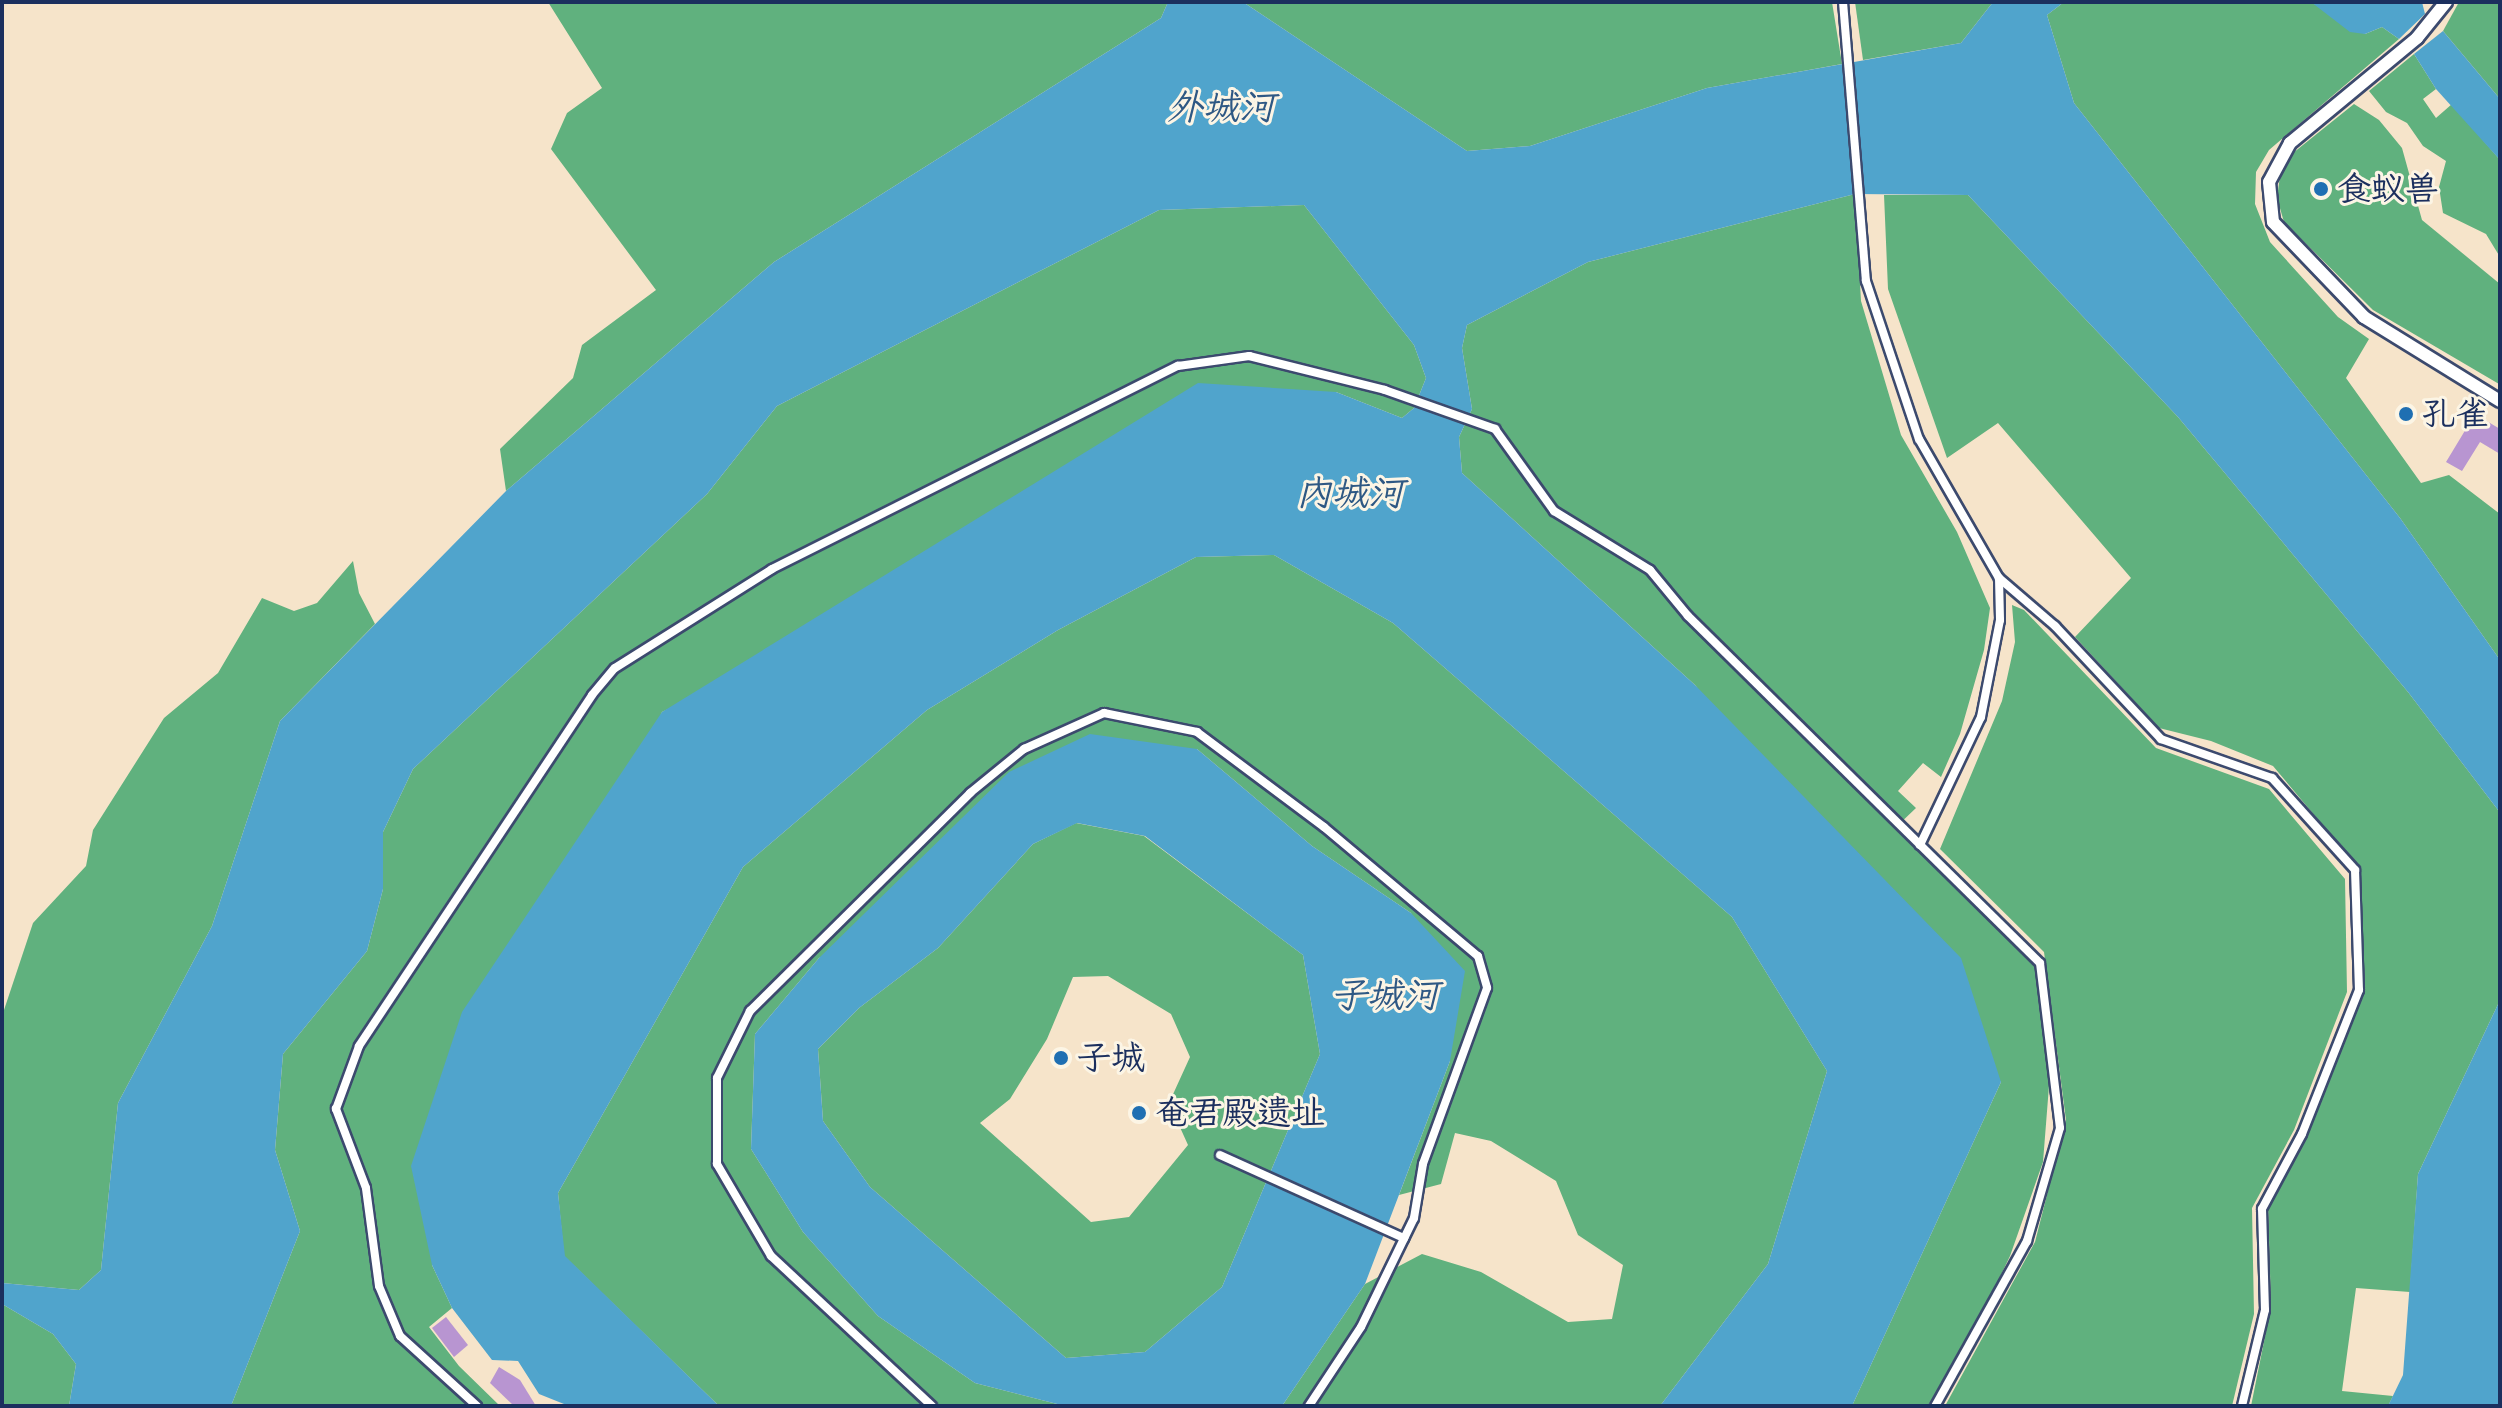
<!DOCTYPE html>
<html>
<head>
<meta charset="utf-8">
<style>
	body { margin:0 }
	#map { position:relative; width:2502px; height:1408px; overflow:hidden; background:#f6e4ca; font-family:Caveat,"LXGW WenKai TC",sans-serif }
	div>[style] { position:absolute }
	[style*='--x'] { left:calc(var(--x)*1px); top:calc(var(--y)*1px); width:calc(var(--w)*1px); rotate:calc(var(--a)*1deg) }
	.forest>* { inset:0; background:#60b17e }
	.water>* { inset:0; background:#50a4cc }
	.building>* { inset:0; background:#b895d1 }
	.roads { filter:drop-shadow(2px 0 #3c4a6e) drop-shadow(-2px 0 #3c4a6e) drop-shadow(0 2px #3c4a6e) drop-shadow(0 -2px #3c4a6e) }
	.service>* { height:8px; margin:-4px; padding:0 4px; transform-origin:4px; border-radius:4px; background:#fff }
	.pedestrian>* { height:12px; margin:-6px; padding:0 6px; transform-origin:6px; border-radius:6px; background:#fff }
	.dots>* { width:22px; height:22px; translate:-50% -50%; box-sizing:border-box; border:4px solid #fcf5e5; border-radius:50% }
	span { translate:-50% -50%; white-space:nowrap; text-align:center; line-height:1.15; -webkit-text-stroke:6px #fcf5e5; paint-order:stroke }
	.poi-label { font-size:34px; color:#1b2f5e }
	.left { translate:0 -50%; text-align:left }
	.water-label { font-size:36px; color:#2e5884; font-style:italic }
	.frame { position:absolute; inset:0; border:4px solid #1b2f5e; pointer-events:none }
</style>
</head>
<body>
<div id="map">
	<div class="forest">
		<div style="clip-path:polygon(548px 2px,1168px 2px,1161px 18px,774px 262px,506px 491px,500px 449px,573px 378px,582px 345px,656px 290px,551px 149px,567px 113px,602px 88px)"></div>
		<div style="clip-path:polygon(1243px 2px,1832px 2px,1842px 64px,1707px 88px,1530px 146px,1467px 151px)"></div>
		<div style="clip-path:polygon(1855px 2px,1993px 2px,1961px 43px,1863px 60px)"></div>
		<div style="clip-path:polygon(2064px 2px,2311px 2px,2365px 34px,2382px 27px,2399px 39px,2269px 150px,2256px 172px,2255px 204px,2270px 242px,2338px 317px,2369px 339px,2346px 378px,2421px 483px,2449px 475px,2500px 514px,2500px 660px,2400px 518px,2074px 103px,2047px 15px)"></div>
		<div style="clip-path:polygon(2459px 2px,2500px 2px,2500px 99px,2443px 31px)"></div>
		<div style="clip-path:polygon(2414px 54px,2436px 89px,2423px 99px,2436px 118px,2452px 104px,2500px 160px,2500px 257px,2486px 234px,2443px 213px,2439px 187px,2446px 161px,2423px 146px,2407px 123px,2386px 112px,2369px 91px)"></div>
		<div style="clip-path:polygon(2354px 104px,2379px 120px,2402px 148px,2422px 220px,2500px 284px,2499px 384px,2373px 310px,2284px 222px,2277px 198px,2280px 176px,2293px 153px)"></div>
		<div style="clip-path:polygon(1855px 194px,1861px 301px,1901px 435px,1957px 532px,1990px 608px,1984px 650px,1960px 734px,1941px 777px,1923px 763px,1898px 791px,1916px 808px,1895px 828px,2036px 967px,2049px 1086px,2043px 1162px,2010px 1256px,1965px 1350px,1928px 1406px,1852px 1406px,2001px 1082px,1695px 685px,1462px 473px,1459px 437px,1472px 409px,1462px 348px,1467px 325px,1588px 262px)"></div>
		<div style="clip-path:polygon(1884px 195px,1968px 195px,2178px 417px,2408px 692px,2498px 810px,2500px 1000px,2418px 1174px,2410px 1292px,2356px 1288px,2342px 1391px,2393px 1396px,2388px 1406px,2251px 1406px,2271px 1307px,2268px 1206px,2307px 1134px,2365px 987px,2358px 867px,2273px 766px,2211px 741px,2159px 728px,2075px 637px,2131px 578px,1998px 423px,1947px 458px,1888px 289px)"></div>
		<div style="clip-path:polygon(1304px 205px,1414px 345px,1426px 378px,1414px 408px,1402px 418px,1336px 392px,662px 712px,432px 1265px,452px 1308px,429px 1327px,459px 1366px,500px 1406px,231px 1406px,300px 1231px,275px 1150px,283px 1054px,367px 951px,383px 889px,383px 832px,413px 769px,707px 494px,777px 406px,1159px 210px)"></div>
		<div style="clip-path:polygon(1274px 555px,1393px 623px,1732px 917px,1827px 1071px,1768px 1264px,1660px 1406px,1282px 1406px,1365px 1284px,1422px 1254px,1481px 1272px,1568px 1322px,1612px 1319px,1623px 1265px,1578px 1235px,1556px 1181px,1491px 1141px,1455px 1133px,1441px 1184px,1399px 1195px,1450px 1061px,1411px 913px,1312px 846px,1197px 749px,819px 958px,755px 1034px,751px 1149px,803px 1232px,878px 1316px,975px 1383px,1065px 1406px,719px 1406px,564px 1256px,558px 1193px,743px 867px,927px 710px,1058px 630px,1196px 557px)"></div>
		<div style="clip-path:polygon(353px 561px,359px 593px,375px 624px,280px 721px,212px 926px,118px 1103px,101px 1270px,79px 1290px,2px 1283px,2px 1016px,33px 923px,86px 866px,93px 830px,164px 718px,218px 673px,262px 598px,294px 611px,317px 603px)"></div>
		<div style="clip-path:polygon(2012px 605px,2024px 610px,2156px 748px,2269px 789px,2345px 879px,2347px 992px,2294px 1130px,2252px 1208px,2254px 1314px,2232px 1406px,1945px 1406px,2035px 1242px,2066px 1120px,2044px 952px,1940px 849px,2002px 701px,2015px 642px)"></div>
		<div style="clip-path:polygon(evenodd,1076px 823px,1144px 836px,1303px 955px,1320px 1054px,1222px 1287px,1145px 1352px,1066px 1358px,870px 1187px,823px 1121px,818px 1049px,859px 1008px,938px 948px,1033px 844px,1076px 823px,1108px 976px,1171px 1014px,1190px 1057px,1169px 1103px,1188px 1145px,1129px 1217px,1091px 1222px,980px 1123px,1010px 1099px,1047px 1039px,1073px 977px,1108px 976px)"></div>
		<div style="clip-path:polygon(2px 1304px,53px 1334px,76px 1364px,69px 1406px,2px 1406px)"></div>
	</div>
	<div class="water">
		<div style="clip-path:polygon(1168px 2px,1243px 2px,1467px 151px,1530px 146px,1707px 88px,1961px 43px,1993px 2px,2064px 2px,2047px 15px,2074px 103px,2400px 518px,2500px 660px,2500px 823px,2498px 810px,2408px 692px,2178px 417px,1968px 195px,1855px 194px,1588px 262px,1467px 325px,1462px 348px,1472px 409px,1459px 437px,1462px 473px,1695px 685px,1961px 958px,2001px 1082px,1852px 1406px,1660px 1406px,1768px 1264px,1827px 1071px,1732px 917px,1393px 623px,1274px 555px,1196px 557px,1058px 630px,927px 710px,743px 867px,558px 1193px,565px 1256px,719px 1406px,569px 1406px,539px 1394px,518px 1361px,492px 1360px,452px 1308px,432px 1265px,411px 1166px,462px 1012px,662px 712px,1198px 383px,1336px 392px,1402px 418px,1414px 408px,1426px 378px,1414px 345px,1304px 205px,1159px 210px,777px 406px,707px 494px,413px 769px,383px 832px,383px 889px,367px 951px,283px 1054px,275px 1150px,300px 1231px,231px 1406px,69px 1406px,76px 1364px,53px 1334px,2px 1304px,2px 1283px,79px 1290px,101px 1270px,118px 1103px,212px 926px,280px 721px,506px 491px,774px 262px,1161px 18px)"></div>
		<div style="clip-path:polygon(2311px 2px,2422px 2px,2425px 14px,2399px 39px,2382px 27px,2365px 34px,2350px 32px)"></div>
		<div style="clip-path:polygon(2443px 31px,2500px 99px,2500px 160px,2436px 89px,2414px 54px)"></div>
		<div style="clip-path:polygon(evenodd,1090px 734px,1197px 749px,1312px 846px,1411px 913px,1465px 971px,1450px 1061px,1365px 1284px,1282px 1406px,1065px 1406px,975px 1383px,878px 1316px,803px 1232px,751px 1149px,755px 1034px,819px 958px,1009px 772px,1090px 734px,1077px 823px,1145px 836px,1303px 955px,1320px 1054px,1222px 1287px,1145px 1352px,1066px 1358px,870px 1187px,823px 1121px,818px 1049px,859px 1008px,938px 948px,1033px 844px,1077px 823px)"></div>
		<div style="clip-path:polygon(2500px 1000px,2500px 1406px,2388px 1406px,2403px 1375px,2418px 1174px)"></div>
	</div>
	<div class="building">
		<div style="clip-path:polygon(2475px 414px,2500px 429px,2500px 454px,2480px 442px,2462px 471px,2446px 462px)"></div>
		<div style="clip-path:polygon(446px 1317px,468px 1345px,454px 1357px,432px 1328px)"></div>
		<div style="clip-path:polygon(499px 1367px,520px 1380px,536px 1406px,514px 1406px,490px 1383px)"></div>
	</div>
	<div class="roads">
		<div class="service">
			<div style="--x:1843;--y:2;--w:280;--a:85.3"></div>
			<div style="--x:1866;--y:281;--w:167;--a:71.5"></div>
			<div style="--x:1919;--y:439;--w:160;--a:60.1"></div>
			<div style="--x:1999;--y:578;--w:42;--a:88.6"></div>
			<div style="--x:2000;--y:620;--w:99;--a:101.1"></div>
			<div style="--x:1981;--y:717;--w:142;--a:115.5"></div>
			<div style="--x:1999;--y:578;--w:74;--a:40.6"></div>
			<div style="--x:2055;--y:626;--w:155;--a:46.8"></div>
			<div style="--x:2161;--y:739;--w:118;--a:19.4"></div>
			<div style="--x:2272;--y:778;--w:124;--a:47.9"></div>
			<div style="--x:2355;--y:870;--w:120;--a:88.1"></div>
			<div style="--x:2359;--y:990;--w:155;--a:111.6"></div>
			<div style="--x:2302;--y:1134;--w:85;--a:118.1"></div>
			<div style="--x:2262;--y:1209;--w:101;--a:88.3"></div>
			<div style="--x:2265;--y:1310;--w:99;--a:103.5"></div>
			<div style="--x:1220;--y:1155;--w:202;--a:24.3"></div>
			<div style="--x:477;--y:1406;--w:104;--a:-137.7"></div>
			<div style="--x:400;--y:1336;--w:54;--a:-112.8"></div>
			<div style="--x:379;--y:1286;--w:99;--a:-97.6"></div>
			<div style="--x:366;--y:1188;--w:85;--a:-110.8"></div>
			<div style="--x:336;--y:1109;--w:67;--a:-69.9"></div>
			<div style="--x:359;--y:1046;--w:421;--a:-56.4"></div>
			<div style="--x:592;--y:695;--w:35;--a:-50"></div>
			<div style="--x:615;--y:668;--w:186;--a:-32.2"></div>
			<div style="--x:772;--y:569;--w:454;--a:-26.6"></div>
			<div style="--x:1178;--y:366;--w:72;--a:-8"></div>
			<div style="--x:1249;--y:356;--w:140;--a:14"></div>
			<div style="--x:1385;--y:390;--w:117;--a:19.5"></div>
			<div style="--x:1495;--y:429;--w:101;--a:54.3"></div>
			<div style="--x:1554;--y:511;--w:113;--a:31.6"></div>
			<div style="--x:1650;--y:570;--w:60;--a:50.4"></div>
			<div style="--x:1688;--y:616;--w:494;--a:44.6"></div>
			<div style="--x:2040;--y:963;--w:166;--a:83.1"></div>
			<div style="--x:2060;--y:1128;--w:118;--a:106.3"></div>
			<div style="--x:2027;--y:1241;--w:189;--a:119.1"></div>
			<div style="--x:932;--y:1406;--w:220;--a:-137"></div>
			<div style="--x:771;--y:1256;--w:107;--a:-120.4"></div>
			<div style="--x:717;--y:1164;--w:86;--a:-90"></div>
			<div style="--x:717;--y:1078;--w:75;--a:-63.8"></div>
			<div style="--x:750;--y:1011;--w:310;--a:-44.7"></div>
			<div style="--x:970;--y:793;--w:70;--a:-39.2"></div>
			<div style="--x:1024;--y:749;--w:88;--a:-24.2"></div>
			<div style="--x:1104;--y:713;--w:95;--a:11.5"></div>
			<div style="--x:1197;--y:732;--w:159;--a:36.8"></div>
			<div style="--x:1324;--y:827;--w:201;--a:40"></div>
			<div style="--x:1478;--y:956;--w:33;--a:74"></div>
			<div style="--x:1487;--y:988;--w:187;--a:110"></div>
			<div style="--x:1423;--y:1164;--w:55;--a:99.5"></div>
			<div style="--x:1414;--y:1218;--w:121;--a:115.9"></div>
			<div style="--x:1361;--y:1327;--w:95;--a:123.4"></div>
		</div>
		<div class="pedestrian">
			<div style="--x:2446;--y:2;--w:46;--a:128.9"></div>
			<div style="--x:2417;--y:38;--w:165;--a:140.4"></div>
			<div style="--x:2290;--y:143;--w:44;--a:118.3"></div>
			<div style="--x:2269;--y:182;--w:40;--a:84.3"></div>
			<div style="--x:2273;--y:222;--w:132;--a:46.2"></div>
			<div style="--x:2364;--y:317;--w:160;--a:31.7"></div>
		</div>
	</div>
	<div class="dots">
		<div style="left:2321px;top:189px;background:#1f6fb2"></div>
		<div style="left:2406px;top:414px;background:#1f6fb2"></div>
		<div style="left:1061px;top:1058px;background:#1f6fb2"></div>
		<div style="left:1139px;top:1113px;background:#1f6fb2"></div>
	</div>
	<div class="poi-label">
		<span class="left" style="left:2337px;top:189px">食蚁兽</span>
		<span class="left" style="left:2422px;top:414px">孔雀</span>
		<span class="left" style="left:1077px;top:1058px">子城</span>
		<span class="left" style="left:1155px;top:1113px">奄君殿遗址</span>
	</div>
	<div class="water-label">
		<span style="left:1221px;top:108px">外城河</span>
		<span style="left:1350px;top:494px">内城河</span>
		<span style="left:1385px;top:996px">子城河</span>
	</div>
	<div class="frame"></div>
</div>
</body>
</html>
